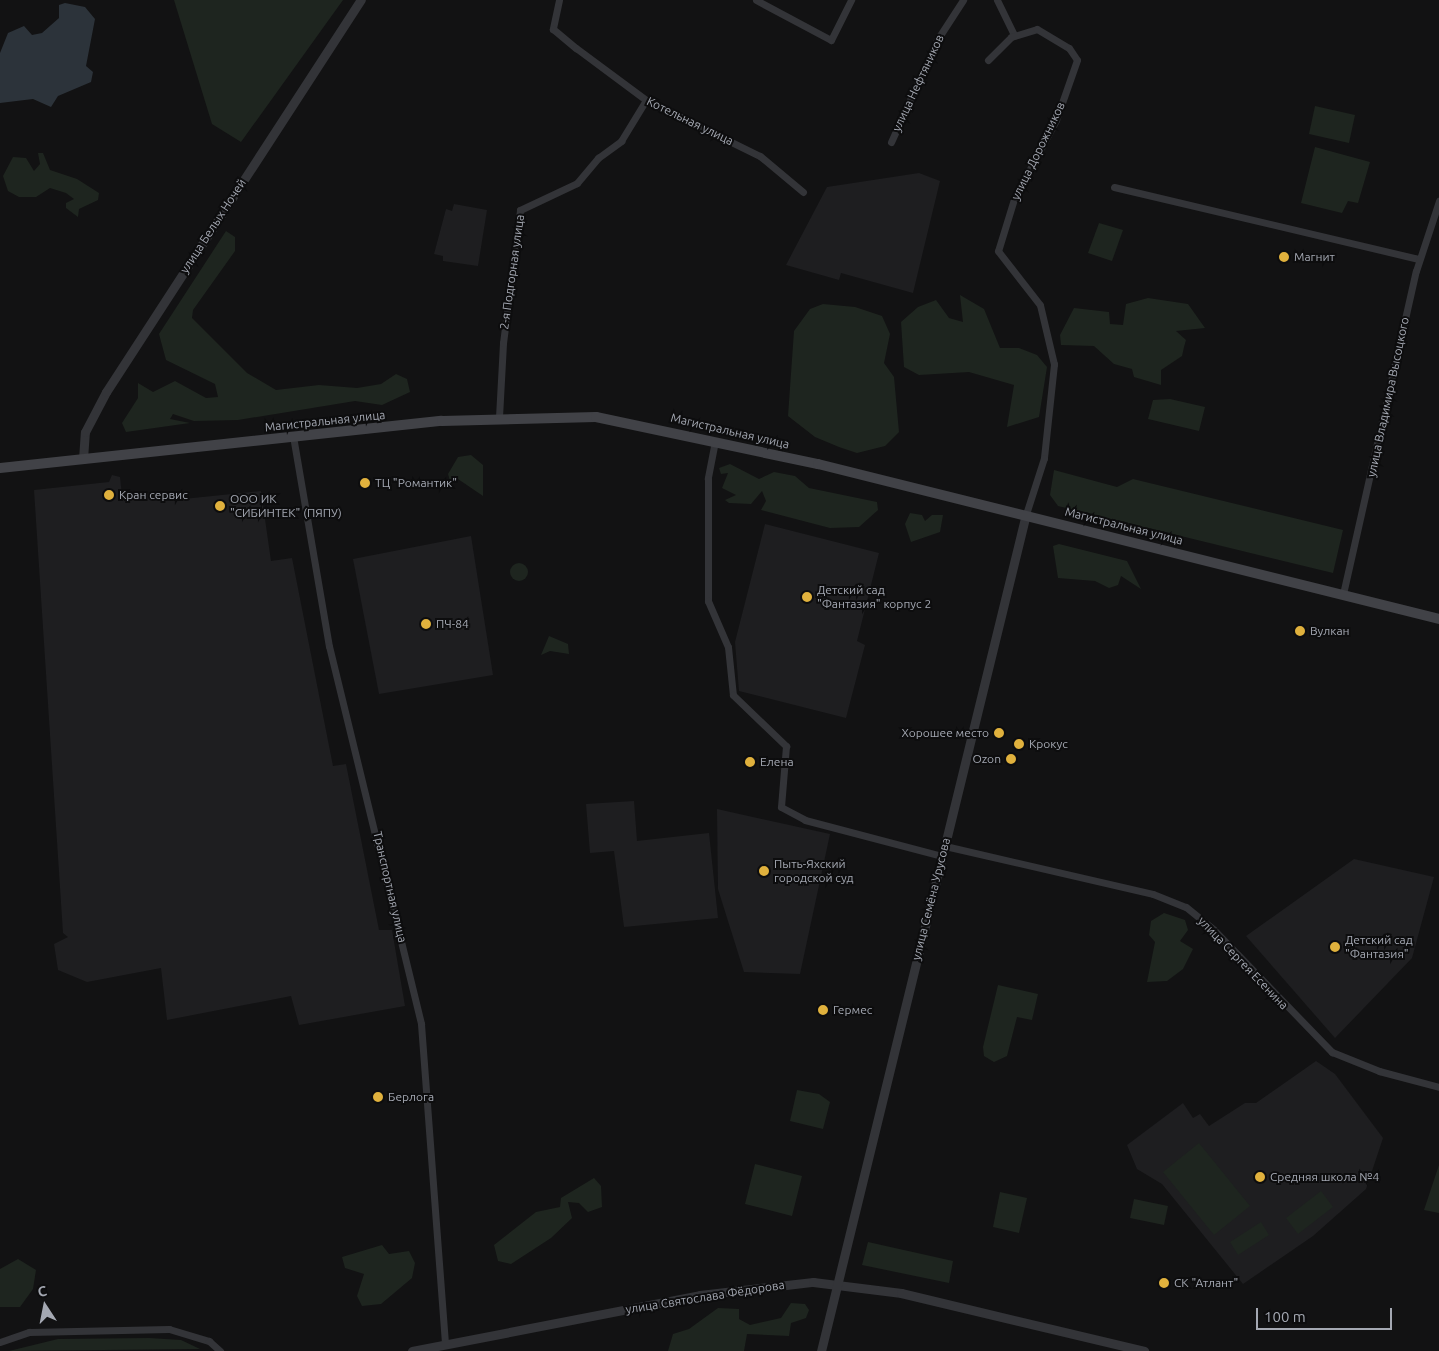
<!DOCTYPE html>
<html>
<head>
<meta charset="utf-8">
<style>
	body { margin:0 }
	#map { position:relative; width:1439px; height:1351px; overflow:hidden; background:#121213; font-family:Ubuntu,sans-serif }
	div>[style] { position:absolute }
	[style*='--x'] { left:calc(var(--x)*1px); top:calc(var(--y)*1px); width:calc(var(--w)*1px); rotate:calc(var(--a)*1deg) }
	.built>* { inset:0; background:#1e1e20 }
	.green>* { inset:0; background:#1e251f }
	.round { border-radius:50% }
	.water>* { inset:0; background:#2c333a }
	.minor>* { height:7px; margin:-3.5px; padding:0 3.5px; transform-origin:3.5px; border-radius:3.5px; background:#333438 }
	.tertiary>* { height:9px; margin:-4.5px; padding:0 4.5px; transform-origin:4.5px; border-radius:4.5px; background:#333438 }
	.secondary>* { height:10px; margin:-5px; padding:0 5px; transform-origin:5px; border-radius:5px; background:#414247 }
	.dots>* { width:14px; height:14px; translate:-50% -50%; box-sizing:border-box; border:2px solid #0d0d0e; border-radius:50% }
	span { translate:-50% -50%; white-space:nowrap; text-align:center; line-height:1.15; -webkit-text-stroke:4px #0d0d0e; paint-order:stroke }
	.street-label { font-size:12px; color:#a4a8b2 }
	.poi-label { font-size:12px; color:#a4a8b2 }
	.left { translate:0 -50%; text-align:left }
	.right { translate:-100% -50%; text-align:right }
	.north { position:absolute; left:20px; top:1281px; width:50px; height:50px; -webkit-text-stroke:4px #0d0d0e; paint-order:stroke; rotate:349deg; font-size:14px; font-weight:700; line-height:20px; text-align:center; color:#a4a8b2 }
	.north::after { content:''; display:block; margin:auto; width:18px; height:22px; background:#a4a8b2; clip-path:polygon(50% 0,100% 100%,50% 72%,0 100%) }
	.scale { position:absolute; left:1256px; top:1308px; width:136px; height:22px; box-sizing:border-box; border:2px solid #a4a8b2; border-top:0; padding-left:6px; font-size:15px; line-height:18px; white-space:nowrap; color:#a4a8b2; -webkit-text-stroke:4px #0d0d0e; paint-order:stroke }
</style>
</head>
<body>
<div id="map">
	<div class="built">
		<div style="clip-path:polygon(919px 173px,940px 181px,913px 293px,841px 273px,839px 280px,786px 265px,827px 187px)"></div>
		<div style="clip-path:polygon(454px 204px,487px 210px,478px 266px,443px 261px,443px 256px,434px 254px,446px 209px,452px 211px)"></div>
		<div style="clip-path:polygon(112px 475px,120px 477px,122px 496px,163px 492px,164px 501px,261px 491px,271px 561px,292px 558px,333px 766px,346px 764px,379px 930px,392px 930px,405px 1006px,299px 1025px,291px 996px,167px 1020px,161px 968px,87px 982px,58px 970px,54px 944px,68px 937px,63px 933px,34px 490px,109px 482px)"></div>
		<div style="clip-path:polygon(765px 524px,879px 553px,857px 641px,865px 645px,846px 718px,739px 691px,735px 642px)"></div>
		<div style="clip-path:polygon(471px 536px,493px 675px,379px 694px,353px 559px)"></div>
		<div style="clip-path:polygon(634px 801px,637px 841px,709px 833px,718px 918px,624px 927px,614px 851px,590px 853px,586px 804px)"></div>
		<div style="clip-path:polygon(717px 809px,830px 834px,800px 974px,744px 972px,718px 889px)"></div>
		<div style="clip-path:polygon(1354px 859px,1434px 877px,1412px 958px,1335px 1038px,1246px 936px)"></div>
		<div style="clip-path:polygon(1316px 1061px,1335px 1074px,1383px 1138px,1366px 1189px,1313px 1236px,1243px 1284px,1162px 1184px,1137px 1169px,1127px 1145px,1183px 1103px,1193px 1118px,1200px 1114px,1209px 1126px,1245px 1103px,1256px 1103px)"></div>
	</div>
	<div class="green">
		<div style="clip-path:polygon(174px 0,343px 0,241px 142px,212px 124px)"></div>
		<div style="clip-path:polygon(1315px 106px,1355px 115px,1349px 143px,1309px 134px)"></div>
		<div style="clip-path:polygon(1315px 147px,1370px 162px,1358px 203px,1348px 201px,1342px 213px,1301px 203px)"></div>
		<div style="clip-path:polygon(38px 153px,43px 153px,50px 170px,77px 179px,99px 193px,98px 200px,79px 209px,78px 217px,66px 208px,66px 203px,74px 199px,66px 193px,50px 188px,36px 197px,19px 197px,8px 191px,3px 176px,13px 157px,26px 158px,34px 171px,40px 164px)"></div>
		<div style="clip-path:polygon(1099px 223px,1123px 230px,1112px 261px,1088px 253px)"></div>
		<div style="clip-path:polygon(226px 231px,235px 237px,235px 251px,193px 310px,192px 318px,247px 373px,276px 390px,319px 385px,357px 388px,381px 384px,396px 374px,407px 379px,410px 392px,382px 405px,355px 401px,238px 420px,194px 421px,173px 414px,170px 419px,190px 423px,126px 432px,122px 423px,138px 398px,138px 383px,153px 392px,175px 381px,206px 398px,218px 397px,215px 384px,166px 360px,159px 334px)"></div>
		<div style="clip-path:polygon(960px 295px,984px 309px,1000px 348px,1019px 348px,1037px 355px,1047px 367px,1039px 417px,1007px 427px,1014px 385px,969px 372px,919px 375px,904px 367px,901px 322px,918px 307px,936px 300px,949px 318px,963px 322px)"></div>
		<div style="clip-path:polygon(1148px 298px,1188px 304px,1205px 328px,1176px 331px,1186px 340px,1184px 347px,1182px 356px,1161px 370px,1161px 385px,1134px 377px,1132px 369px,1114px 364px,1094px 346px,1061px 345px,1060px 335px,1074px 308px,1109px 312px,1110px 324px,1123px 325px,1126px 304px)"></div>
		<div style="clip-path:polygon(823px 304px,855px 307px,882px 316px,890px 334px,884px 363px,894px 377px,899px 432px,885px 446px,857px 453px,839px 447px,815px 437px,788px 416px,794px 331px,810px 309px)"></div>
		<div style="clip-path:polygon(1170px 399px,1205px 407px,1199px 431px,1148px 419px,1153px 400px)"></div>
		<div style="clip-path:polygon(471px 455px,483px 465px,483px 496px,458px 479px,450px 481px,448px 474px,458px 457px)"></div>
		<div style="clip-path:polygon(730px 464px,759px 479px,774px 472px,795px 476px,809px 488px,877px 502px,878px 510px,859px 527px,830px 528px,761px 510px,766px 501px,762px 491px,751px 504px,729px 503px,725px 500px,736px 495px,722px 488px,728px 473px,721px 474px,719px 468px)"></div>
		<div style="clip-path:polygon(1054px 470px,1117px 487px,1133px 479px,1343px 530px,1333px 573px,1058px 506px,1050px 495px)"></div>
		<div style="clip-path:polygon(910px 513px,922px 515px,925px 521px,932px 515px,943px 515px,940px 532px,911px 542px,905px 524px)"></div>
		<div style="clip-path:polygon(1059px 544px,1127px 561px,1141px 589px,1121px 576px,1118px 585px,1109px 588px,1095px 581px,1058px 578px,1053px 546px)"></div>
		<div class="round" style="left:510px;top:563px;width:18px;height:18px"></div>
		<div style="clip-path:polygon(549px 636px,568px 644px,569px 654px,550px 651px,541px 655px)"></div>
		<div style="clip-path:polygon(1164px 913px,1185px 920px,1188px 930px,1180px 941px,1193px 949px,1183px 969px,1167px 981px,1147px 982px,1155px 942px,1149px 935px,1151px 921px)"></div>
		<div style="clip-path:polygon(998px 985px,1038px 994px,1032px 1020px,1017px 1017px,1007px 1056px,994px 1062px,984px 1056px,983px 1047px)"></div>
		<div style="clip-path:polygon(797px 1090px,819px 1094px,830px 1102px,823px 1129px,790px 1121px)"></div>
		<div style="clip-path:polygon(1199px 1143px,1250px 1206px,1214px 1235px,1163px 1172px)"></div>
		<div style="clip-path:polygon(755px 1164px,802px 1176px,792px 1216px,745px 1204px)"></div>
		<div style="clip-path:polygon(1439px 1165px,1439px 1213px,1424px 1210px)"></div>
		<div style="clip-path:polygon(594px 1178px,601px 1186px,602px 1207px,588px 1212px,579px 1203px,568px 1202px,572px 1218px,551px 1238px,511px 1264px,498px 1261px,494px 1245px,536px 1212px,560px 1207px,561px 1198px)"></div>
		<div style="clip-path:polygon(1321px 1191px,1333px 1207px,1298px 1234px,1286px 1218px)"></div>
		<div style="clip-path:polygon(1000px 1192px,1027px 1198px,1019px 1233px,993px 1227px)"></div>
		<div style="clip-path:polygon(1134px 1199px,1168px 1206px,1164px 1225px,1130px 1218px)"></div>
		<div style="clip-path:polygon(1261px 1222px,1269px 1235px,1238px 1255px,1230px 1242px)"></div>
		<div style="clip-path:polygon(868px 1242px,953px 1261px,949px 1283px,862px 1265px)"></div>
		<div style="clip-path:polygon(382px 1245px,389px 1254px,409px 1251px,415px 1263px,412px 1278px,381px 1304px,362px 1306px,357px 1296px,364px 1274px,345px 1268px,342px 1257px)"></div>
		<div style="clip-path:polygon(18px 1259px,36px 1270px,33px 1289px,20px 1307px,0 1307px,0 1269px)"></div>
		<div style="clip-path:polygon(791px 1303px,805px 1304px,809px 1310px,806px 1318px,791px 1323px,789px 1336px,747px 1334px,744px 1351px,668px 1351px,673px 1334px,689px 1329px,718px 1308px,739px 1309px,739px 1319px,750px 1325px,781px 1318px)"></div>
		<div style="clip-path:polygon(149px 1338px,181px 1340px,200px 1349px,9px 1351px,58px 1339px)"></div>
	</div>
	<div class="water">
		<div style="clip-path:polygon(65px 3px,85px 7px,95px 19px,86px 66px,93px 72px,91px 82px,58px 96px,51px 107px,33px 99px,0 103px,0 53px,8px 33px,24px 26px,32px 35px,42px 33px,59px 18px,59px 5px)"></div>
	</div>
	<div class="minor">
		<div style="--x:559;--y:0;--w:30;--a:102"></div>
		<div style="--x:553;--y:29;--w:30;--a:40"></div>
		<div style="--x:576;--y:48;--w:87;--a:36.6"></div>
		<div style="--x:646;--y:100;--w:127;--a:26.2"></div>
		<div style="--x:760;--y:156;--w:56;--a:39.9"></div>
		<div style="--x:756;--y:0;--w:85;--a:28.1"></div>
		<div style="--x:831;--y:40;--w:45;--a:-63.4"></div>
		<div style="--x:997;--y:0;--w:39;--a:64"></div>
		<div style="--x:988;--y:60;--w:33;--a:-45"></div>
		<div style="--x:1011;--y:37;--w:27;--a:-17"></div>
		<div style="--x:1037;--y:29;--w:37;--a:31"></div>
		<div style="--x:1069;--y:48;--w:14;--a:56"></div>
		<div style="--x:1077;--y:60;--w:64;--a:109.3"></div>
		<div style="--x:1056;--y:120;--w:89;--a:118"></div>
		<div style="--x:1014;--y:199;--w:54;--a:107.1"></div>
		<div style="--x:998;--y:251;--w:68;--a:52.1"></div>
		<div style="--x:1040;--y:305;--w:61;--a:76.7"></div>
		<div style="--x:1054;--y:364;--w:95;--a:96.1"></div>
		<div style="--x:1044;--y:458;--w:59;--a:107.8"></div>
		<div style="--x:891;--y:142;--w:112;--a:-65.7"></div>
		<div style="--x:937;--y:40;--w:48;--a:-57"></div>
		<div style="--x:1114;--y:187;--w:313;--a:13.3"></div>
		<div style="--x:499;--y:417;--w:74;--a:-86.9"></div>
		<div style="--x:503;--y:343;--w:134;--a:-82.7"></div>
		<div style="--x:520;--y:210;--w:63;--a:-25.3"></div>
		<div style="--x:577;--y:183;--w:33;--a:-50"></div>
		<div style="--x:598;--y:158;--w:29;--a:-36"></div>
		<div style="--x:621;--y:141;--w:48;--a:-58.6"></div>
		<div style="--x:293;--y:436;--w:213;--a:80.3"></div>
		<div style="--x:329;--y:646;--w:389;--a:76.3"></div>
		<div style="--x:421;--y:1024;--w:320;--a:85.7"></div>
		<div style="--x:715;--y:441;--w:38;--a:101"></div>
		<div style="--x:708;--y:478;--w:123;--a:90"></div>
		<div style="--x:708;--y:601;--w:50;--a:66.5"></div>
		<div style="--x:728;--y:647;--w:48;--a:84.1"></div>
		<div style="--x:733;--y:695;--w:74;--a:43.9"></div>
		<div style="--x:786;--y:746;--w:61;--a:94.7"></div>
		<div style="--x:781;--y:807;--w:27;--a:28"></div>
		<div style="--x:805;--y:820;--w:142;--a:14.7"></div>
		<div style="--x:1343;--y:594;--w:331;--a:-77.3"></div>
		<div style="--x:1416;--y:271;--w:74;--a:-71.8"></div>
		<div style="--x:945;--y:846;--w:213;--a:13"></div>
		<div style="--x:1153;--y:894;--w:35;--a:22"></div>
		<div style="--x:1186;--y:907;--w:36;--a:39"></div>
		<div style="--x:1214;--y:930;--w:170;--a:46"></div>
		<div style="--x:1332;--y:1052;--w:51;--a:22"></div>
		<div style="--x:1379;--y:1071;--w:62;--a:14.9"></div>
		<div style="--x:0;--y:1342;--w:31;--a:-19"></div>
		<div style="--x:29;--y:1332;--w:140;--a:-1.2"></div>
		<div style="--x:169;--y:1329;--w:42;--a:16.7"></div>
		<div style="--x:209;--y:1341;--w:15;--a:42"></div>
	</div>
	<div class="tertiary">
		<div style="--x:83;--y:459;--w:27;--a:-86"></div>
		<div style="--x:85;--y:432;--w:45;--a:-62.3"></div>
		<div style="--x:106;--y:392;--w:468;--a:-57"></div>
		<div style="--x:412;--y:1351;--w:293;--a:-11"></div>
		<div style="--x:700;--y:1295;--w:114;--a:-6.6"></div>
		<div style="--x:813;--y:1282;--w:89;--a:7.1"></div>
		<div style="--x:901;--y:1293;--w:250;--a:13.4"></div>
		<div style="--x:821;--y:1351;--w:862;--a:-76.24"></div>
	</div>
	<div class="secondary">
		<div style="--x:0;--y:468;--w:444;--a:-6.1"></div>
		<div style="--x:442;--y:421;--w:154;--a:-1.5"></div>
		<div style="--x:596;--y:417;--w:227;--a:12"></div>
		<div style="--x:818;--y:464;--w:640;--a:14.01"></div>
	</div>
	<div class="dots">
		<div style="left:1284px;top:257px;background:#e0b13d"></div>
		<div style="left:365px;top:483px;background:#e0b13d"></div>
		<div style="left:109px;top:495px;background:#e0b13d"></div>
		<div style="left:220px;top:506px;background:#e0b13d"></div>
		<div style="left:807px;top:597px;background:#e0b13d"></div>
		<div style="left:426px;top:624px;background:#e0b13d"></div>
		<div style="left:1300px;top:631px;background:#e0b13d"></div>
		<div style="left:999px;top:733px;background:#e0b13d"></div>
		<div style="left:1019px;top:744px;background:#e0b13d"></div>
		<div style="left:1011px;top:759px;background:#e0b13d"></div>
		<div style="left:750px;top:762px;background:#e0b13d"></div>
		<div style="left:764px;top:871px;background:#e0b13d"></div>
		<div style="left:1335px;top:947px;background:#e0b13d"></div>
		<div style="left:823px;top:1010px;background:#e0b13d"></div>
		<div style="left:378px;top:1097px;background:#e0b13d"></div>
		<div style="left:1260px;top:1177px;background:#e0b13d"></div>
		<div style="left:1164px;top:1283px;background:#e0b13d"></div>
	</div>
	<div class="street-label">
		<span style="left:918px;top:83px;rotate:-65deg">улица Нефтяников</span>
		<span style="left:690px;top:121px;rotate:26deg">Котельная улица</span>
		<span style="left:1038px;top:151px;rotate:-64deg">улица Дорожников</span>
		<span style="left:213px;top:226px;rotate:-57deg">улица Белых Ночей</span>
		<span style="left:512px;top:272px;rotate:-82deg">2-я Подгорная улица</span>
		<span style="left:1388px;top:397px;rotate:-78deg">улица Владимира Высоцкого</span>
		<span style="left:325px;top:421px;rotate:-6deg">Магистральная улица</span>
		<span style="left:730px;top:431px;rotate:13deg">Магистральная улица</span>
		<span style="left:1124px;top:526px;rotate:14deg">Магистральная улица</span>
		<span style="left:390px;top:887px;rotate:77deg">Транспортная улица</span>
		<span style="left:931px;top:899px;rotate:-76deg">улица Семёна Урусова</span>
		<span style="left:1243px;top:963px;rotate:46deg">улица Сергея Есенина</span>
		<span style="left:705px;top:1297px;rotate:-9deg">улица Святослава Фёдорова</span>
	</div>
	<div class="poi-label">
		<span class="left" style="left:1294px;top:257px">Магнит</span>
		<span class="left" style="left:375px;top:483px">ТЦ "Романтик"</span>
		<span class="left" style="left:119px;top:495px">Кран сервис</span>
		<span class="left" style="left:230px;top:506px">ООО ИК<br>"СИБИНТЕК" (ПЯПУ)</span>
		<span class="left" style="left:817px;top:597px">Детский сад<br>"Фантазия" корпус 2</span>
		<span class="left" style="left:436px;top:624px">ПЧ-84</span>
		<span class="left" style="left:1310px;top:631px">Вулкан</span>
		<span class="right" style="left:989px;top:733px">Хорошее место</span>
		<span class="left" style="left:1029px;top:744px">Крокус</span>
		<span class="right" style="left:1001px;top:759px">Ozon</span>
		<span class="left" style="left:760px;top:762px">Елена</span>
		<span class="left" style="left:774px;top:871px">Пыть-Яхский<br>городской суд</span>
		<span class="left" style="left:1345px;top:947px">Детский сад<br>"Фантазия"</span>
		<span class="left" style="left:833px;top:1010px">Гермес</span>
		<span class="left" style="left:388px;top:1097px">Берлога</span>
		<span class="left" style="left:1270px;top:1177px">Средняя школа №4</span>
		<span class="left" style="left:1174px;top:1283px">СК "Атлант"</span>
	</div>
	<div class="north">С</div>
	<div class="scale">100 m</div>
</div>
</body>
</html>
